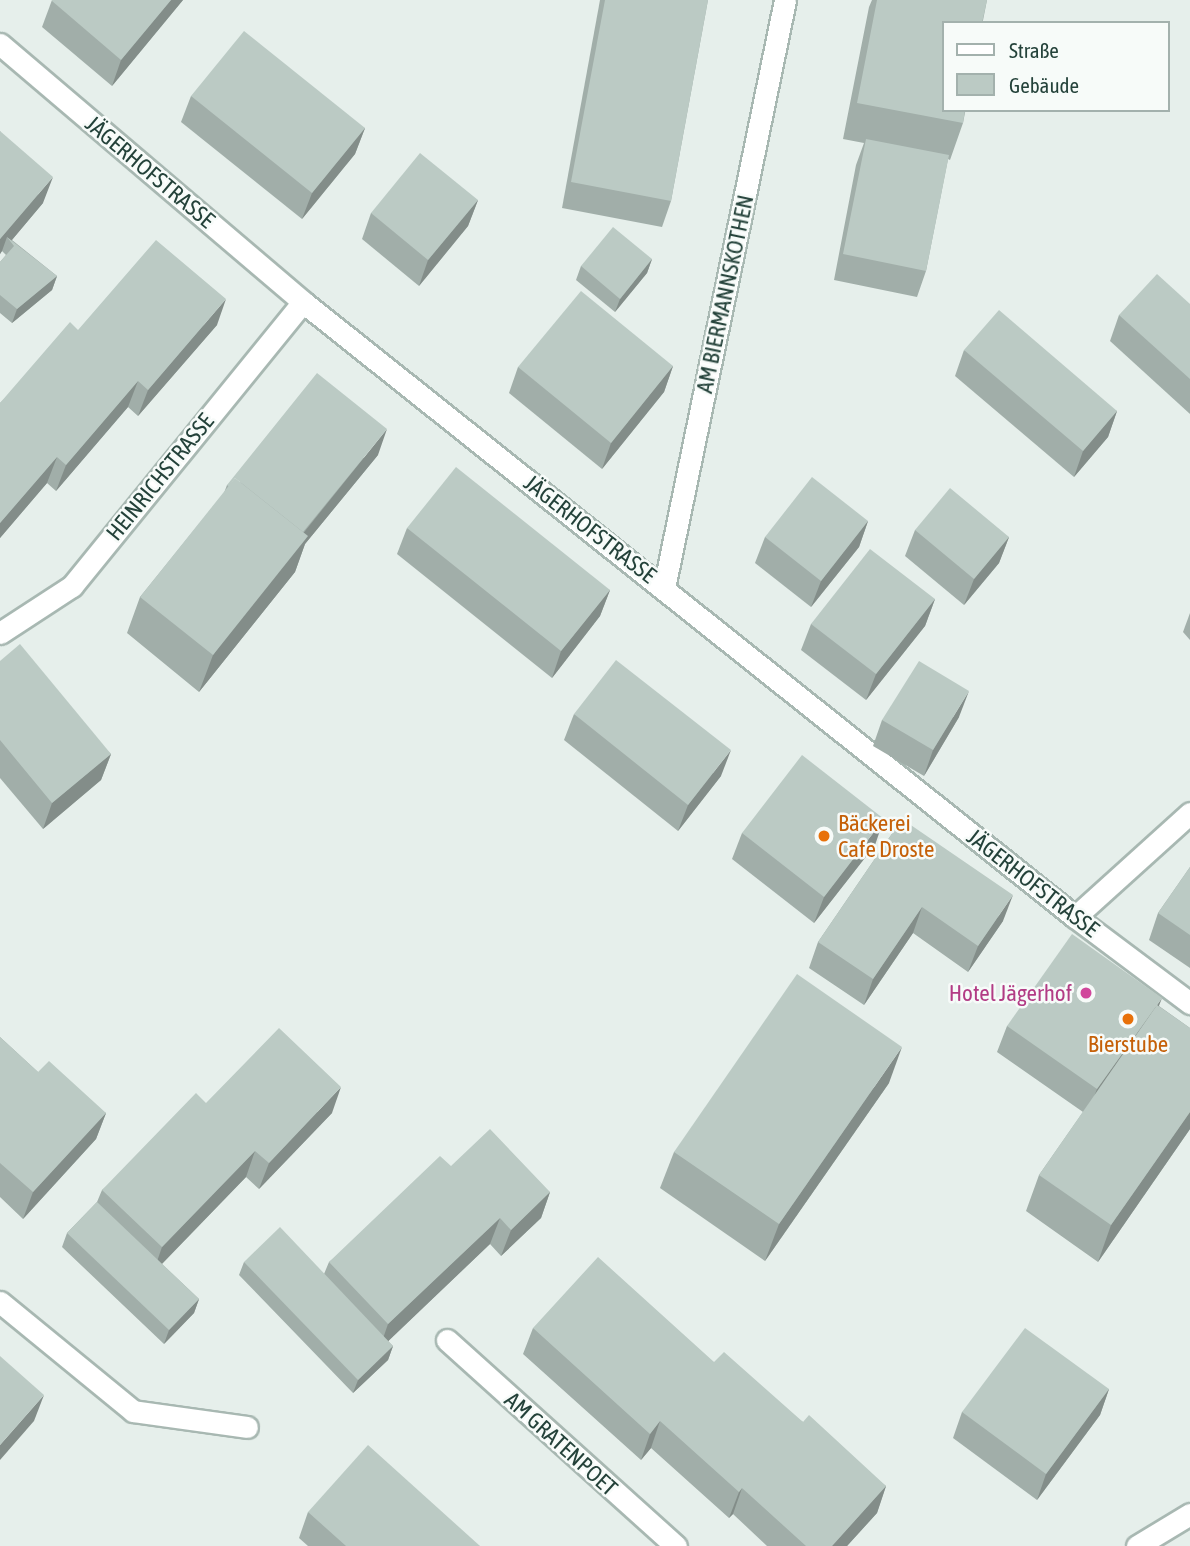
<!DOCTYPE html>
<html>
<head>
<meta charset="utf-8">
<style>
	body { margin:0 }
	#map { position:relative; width:1190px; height:1546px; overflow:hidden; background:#e6efeb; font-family:"Asap Condensed",sans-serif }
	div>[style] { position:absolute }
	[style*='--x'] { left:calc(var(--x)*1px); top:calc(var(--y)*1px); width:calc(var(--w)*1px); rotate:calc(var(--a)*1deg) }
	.roads { filter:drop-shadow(2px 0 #a8b8b2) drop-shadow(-2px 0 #a8b8b2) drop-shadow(0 2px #a8b8b2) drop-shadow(0 -2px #a8b8b2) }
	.minor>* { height:21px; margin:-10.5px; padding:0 10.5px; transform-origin:10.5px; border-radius:10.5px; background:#fff }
	.tertiary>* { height:21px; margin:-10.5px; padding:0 10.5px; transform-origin:10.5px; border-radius:10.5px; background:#fff }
	.wall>* { inset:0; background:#a1aea9 }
	.shaded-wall>* { inset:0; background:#838d89 }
	.building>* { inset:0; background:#bbcac4 }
	.dots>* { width:19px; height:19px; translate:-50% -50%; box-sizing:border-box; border:4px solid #f7fbf9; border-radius:50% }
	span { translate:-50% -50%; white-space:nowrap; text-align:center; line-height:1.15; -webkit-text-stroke:5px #f7fbf9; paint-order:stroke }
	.street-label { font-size:23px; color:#24423a }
	.food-label { font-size:23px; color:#c56008 }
	.left { translate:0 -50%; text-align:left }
	.hotel-label { font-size:23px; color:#b23c85 }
	.right { translate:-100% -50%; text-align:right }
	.legend { position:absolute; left:942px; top:21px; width:228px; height:91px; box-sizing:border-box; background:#f7fbf9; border:2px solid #a3b1ad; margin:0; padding:9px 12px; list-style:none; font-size:21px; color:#24423a }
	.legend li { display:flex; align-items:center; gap:14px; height:35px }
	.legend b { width:35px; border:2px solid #a3b1ad }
</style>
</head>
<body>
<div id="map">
	<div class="roads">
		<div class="minor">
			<div style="--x:664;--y:588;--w:600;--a:-78.37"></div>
			<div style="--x:0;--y:633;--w:86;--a:-33.1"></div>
			<div style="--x:72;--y:586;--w:366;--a:-50.9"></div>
			<div style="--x:1075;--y:917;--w:144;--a:36.8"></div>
			<div style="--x:0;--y:1302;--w:172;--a:39.3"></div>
			<div style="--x:133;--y:1411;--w:115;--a:8"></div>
			<div style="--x:447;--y:1340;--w:308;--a:42"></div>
			<div style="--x:1137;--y:1546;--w:62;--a:-31.1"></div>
		</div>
		<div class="tertiary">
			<div style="--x:0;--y:44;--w:398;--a:40.4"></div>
			<div style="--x:303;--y:302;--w:987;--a:38.54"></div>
			<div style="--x:1075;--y:917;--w:155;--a:-42.1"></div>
		</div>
	</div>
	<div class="wall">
		<div style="clip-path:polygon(52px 0,183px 0,112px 86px,42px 27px)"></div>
		<div style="clip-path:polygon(600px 0,708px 0,671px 201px,662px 227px,562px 208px)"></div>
		<div style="clip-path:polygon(872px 0,987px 0,963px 123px,950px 160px,948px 159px,926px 271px,917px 297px,834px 280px,856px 165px,864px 143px,843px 139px,869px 7px)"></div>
		<div style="clip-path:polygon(191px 96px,365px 128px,355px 154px,302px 219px,181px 122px)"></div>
		<div style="clip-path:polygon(0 131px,43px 203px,12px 240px,57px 276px,52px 290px,12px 323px,0 313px,0 262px,6px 255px,2px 251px,0 254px)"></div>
		<div style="clip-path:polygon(478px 200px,468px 226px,419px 286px,362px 239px,371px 213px)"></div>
		<div style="clip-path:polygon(652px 259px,647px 273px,615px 312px,576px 280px,581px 266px)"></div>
		<div style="clip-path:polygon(1190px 304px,1190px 414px,1110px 341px,1119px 315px)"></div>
		<div style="clip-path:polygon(217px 325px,138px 416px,128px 407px,56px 491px,47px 483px,0 538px,0 403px,78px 330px)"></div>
		<div style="clip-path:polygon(964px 350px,1117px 411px,1108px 437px,1074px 477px,955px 376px)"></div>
		<div style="clip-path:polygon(673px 366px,664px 392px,602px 469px,509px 393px,518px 367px)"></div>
		<div style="clip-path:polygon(378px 455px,305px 544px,295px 572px,199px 692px,127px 633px,140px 597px,224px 493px,227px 485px)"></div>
		<div style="clip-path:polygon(868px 521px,859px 547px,811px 607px,755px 563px,765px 537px)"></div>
		<div style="clip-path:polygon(407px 528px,610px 590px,600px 616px,552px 678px,397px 554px)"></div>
		<div style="clip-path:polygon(915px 530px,1009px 537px,999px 563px,964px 605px,905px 556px)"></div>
		<div style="clip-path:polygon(935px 599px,925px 626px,866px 700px,801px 650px,811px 624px)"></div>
		<div style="clip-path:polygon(1190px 613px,1190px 640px,1183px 632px)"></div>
		<div style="clip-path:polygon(0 661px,111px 754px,101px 780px,43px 829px,0 778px)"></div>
		<div style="clip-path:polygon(574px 714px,721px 776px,678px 831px,564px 740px)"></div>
		<div style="clip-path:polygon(959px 717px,924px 776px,873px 746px,882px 720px)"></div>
		<div style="clip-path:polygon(902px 819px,1003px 921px,968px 972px,913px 933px,864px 1005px,809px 968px,818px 942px)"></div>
		<div style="clip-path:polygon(742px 833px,875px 845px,814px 923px,732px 859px)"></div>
		<div style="clip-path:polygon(1190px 867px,1190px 968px,1149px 940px,1158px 913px)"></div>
		<div style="clip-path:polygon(1159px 1006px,1190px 1028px,1190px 1129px,1098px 1262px,1026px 1211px,1039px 1175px,1083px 1112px,997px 1052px,1007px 1026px)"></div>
		<div style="clip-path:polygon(0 1037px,38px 1072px,106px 1113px,96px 1139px,23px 1219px,0 1197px)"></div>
		<div style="clip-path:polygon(889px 1083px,765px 1261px,660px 1188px,674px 1152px)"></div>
		<div style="clip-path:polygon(206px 1103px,332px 1113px,259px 1189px,246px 1177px,162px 1264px,199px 1299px,194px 1313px,164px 1344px,62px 1247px,67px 1233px,97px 1202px,102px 1190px)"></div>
		<div style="clip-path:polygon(451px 1166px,550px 1192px,541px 1218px,501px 1256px,490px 1244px,388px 1341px,393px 1346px,388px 1360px,353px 1393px,239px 1275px,244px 1262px,324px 1274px,329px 1262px)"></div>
		<div style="clip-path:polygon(533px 1328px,714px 1362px,803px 1422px,886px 1486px,877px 1513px,847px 1546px,767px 1546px,733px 1514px,729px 1518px,651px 1448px,641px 1460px,523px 1354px)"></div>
		<div style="clip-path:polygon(1109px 1389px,1100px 1415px,1037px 1500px,953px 1438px,962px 1412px)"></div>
		<div style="clip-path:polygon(308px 1512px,480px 1546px,308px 1546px,299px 1538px)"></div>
	</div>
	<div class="shaded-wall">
		<div style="clip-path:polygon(171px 0,183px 0,112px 86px,121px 60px)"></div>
		<div style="clip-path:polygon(365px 128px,355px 154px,302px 219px,312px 193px)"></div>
		<div style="clip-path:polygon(53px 177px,43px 203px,11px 241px,7px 237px,2px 251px,0 254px,0 239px)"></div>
		<div style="clip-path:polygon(478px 200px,468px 226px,419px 286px,428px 260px)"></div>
		<div style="clip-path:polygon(652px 259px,647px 273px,615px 312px,620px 299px)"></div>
		<div style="clip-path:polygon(57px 276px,52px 290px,12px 323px,17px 309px)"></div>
		<div style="clip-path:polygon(226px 299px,217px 325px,138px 416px,148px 390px)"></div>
		<div style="clip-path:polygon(673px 366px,664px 392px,602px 469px,611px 443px)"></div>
		<div style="clip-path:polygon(138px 381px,128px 407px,56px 491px,66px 465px)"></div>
		<div style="clip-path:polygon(1117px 411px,1108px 437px,1074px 477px,1083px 451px)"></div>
		<div style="clip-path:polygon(387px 429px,378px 455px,305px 544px,295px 572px,199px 692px,213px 655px,297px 541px)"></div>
		<div style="clip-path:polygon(57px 457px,47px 483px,0 538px,0 523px)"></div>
		<div style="clip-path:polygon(868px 521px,859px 547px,811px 607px,821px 581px)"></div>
		<div style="clip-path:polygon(1009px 537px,999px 563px,964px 605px,974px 579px)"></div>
		<div style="clip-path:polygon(610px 590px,600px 616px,552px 678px,561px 651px)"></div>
		<div style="clip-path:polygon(935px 599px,925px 626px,866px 700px,876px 674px)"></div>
		<div style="clip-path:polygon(969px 691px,959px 717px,924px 776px,933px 750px)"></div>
		<div style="clip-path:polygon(731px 750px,721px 776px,678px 831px,688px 805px)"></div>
		<div style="clip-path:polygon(111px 754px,101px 780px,43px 829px,52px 803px)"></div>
		<div style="clip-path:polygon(884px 819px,875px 845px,814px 923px,824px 897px)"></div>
		<div style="clip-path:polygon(1013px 895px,1003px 921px,968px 972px,978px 946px)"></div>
		<div style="clip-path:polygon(922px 907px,913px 933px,864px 1005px,873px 979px)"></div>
		<div style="clip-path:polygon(1162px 998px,1152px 1024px,1087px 1115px,1097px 1089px)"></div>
		<div style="clip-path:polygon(902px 1047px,889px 1083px,765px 1261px,779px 1224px)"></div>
		<div style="clip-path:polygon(341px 1087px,332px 1113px,259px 1189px,269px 1163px)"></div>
		<div style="clip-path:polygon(1190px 1112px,1190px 1129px,1098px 1262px,1111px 1225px)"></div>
		<div style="clip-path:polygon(106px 1113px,96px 1139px,23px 1219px,33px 1192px)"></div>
		<div style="clip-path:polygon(255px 1151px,246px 1177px,153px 1273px,162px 1247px)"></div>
		<div style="clip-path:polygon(550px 1192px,541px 1218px,501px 1256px,511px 1230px)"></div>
		<div style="clip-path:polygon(500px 1218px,490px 1244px,379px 1350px,388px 1324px)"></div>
		<div style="clip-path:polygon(199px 1299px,194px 1313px,164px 1344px,169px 1330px)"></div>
		<div style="clip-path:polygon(393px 1346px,388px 1360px,353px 1393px,358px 1380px)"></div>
		<div style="clip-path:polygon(1109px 1389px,1100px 1415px,1037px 1500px,1046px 1474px)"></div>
		<div style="clip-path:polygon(44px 1395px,34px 1421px,0 1460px,0 1445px)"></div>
		<div style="clip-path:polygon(660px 1421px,651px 1448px,641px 1460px,650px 1434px)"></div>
		<div style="clip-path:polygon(886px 1486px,877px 1513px,847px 1546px,832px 1546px)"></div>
		<div style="clip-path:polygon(742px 1488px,733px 1514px,729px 1518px,739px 1492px)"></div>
	</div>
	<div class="building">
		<div style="clip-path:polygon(52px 0,171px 0,121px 60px,52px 1px)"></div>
		<div style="clip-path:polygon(605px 0,708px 0,671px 201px,571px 182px)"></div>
		<div style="clip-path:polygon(877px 0,987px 0,982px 23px,943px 23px,943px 110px,965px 110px,963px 123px,857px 103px)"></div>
		<div style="clip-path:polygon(244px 31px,365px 128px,312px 193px,191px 96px)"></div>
		<div style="clip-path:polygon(0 131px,53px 177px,0 239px)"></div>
		<div style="clip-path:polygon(866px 139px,949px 155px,926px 271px,843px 254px)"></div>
		<div style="clip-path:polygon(420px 153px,478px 200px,428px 260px,371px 213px)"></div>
		<div style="clip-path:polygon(613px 227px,652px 259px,620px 299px,581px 266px)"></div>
		<div style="clip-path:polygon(7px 237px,57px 276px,17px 309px,0 295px,0 262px,14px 246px)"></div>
		<div style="clip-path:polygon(156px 240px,226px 299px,148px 390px,138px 381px,66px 465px,57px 457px,0 523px,0 403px,70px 322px,78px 330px)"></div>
		<div style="clip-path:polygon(1157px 274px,1190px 304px,1190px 379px,1119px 315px)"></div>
		<div style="clip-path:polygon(581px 291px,673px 366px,611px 443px,518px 367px)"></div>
		<div style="clip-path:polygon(999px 310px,1117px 411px,1083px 451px,964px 350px)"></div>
		<div style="clip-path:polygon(317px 373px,387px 429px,303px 532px,235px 478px,229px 487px,227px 485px)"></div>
		<div style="clip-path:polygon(456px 467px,610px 590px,561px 651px,407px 528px)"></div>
		<div style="clip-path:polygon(812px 477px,868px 521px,821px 581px,765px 537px)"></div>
		<div style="clip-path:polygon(235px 478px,308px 536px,213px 655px,140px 597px)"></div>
		<div style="clip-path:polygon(950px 488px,1009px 537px,974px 579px,915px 530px)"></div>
		<div style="clip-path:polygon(870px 549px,935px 599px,876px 674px,811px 624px)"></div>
		<div style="clip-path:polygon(20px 644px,111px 754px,52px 803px,0 740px,0 661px)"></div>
		<div style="clip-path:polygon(616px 660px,731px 750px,688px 805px,574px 714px)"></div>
		<div style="clip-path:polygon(919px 661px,969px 691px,933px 750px,882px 720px)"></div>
		<div style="clip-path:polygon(802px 755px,884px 819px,824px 897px,742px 833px)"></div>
		<div style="clip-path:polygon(902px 819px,1013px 895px,978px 946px,922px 907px,873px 979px,818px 942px)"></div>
		<div style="clip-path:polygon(1190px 867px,1190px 935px,1158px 913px)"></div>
		<div style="clip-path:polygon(1072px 934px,1162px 998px,1097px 1089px,1007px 1026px)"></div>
		<div style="clip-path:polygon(797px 974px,902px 1047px,779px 1224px,674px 1152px)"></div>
		<div style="clip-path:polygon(1157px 1005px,1190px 1028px,1190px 1112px,1111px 1225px,1039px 1175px)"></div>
		<div style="clip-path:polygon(279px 1028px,341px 1087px,269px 1163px,255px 1151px,162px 1247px,102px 1190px,196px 1093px,206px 1103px)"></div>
		<div style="clip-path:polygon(0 1037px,38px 1072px,49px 1061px,106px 1113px,33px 1192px,0 1163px)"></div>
		<div style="clip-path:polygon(490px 1129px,550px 1192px,511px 1230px,500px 1218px,388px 1324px,329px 1262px,440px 1156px,451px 1166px)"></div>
		<div style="clip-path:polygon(97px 1202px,199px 1299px,169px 1330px,67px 1233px)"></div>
		<div style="clip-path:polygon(280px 1227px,393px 1346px,358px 1380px,244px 1262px)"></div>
		<div style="clip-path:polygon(598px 1257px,714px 1362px,724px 1352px,803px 1422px,809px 1415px,886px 1486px,832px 1546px,806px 1546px,742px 1488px,739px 1492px,660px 1421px,650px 1434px,533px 1328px)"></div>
		<div style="clip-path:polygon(1025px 1328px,1109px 1389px,1046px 1474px,962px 1412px)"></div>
		<div style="clip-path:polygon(0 1356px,44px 1395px,0 1445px)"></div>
		<div style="clip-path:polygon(368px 1445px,480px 1546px,346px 1546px,308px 1512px)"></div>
	</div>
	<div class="dots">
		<div style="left:824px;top:836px;background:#e8710a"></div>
		<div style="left:1086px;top:993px;background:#d1479c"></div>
		<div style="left:1128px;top:1019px;background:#e8710a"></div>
	</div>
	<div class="street-label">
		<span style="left:150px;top:172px;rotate:40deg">JÄGERHOFSTRASSE</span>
		<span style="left:725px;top:294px;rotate:-78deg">AM BIERMANNSKOTHEN</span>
		<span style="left:160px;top:477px;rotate:-51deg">HEINRICHSTRASSE</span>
		<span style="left:590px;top:529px;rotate:38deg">JÄGERHOFSTRASSE</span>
		<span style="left:1033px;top:883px;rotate:38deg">JÄGERHOFSTRASSE</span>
		<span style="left:561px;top:1444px;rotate:42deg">AM GRATENPOET</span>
	</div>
	<div class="food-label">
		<span class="left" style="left:838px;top:836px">Bäckerei<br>Cafe Droste</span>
		<span style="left:1128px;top:1044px">Bierstube</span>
	</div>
	<div class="hotel-label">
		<span class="right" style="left:1072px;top:993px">Hotel Jägerhof</span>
	</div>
	<ul class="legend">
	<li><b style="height:9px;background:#fff"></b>Straße</li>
	<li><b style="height:19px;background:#bbcac4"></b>Gebäude</li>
	</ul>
</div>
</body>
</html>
